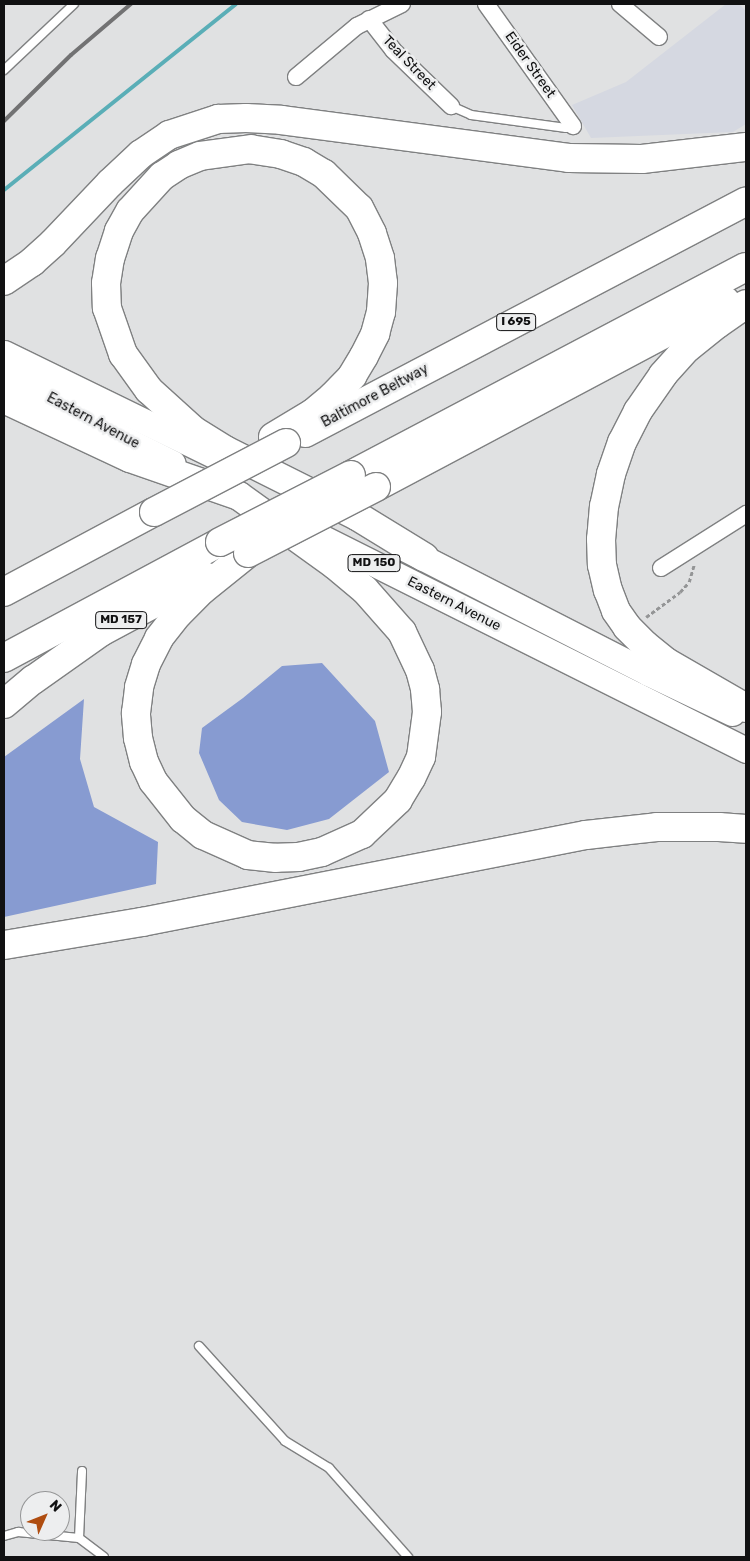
<!DOCTYPE html>
<html>
<head>
<meta charset="utf-8">
<style>
	body { margin:0 }
	#map { position:relative; width:750px; height:1561px; overflow:hidden; background:#e0e1e2; font-family:Rubik,sans-serif }
	div>[style] { position:absolute }
	[style*='--x'] { left:calc(var(--x)*1px); top:calc(var(--y)*1px); width:calc(var(--w)*1px); rotate:calc(var(--a)*1deg) }
	.built>* { inset:0; background:#d5d8e1 }
	.forest>* { inset:0; background:#879bd1 }
	.stream>* { height:4px; margin:-2px; padding:0 2px; transform-origin:2px; border-radius:2px; background:#5aaeb7 }
	.path>* { height:2.5px; margin-top:-1.25px; transform-origin:0; background:repeating-linear-gradient(90deg,#949596 0 4px,transparent 0 6.5px) }
	.roads { filter:drop-shadow(1px 0 #7f8081) drop-shadow(-1px 0 #7f8081) drop-shadow(0 1px #7f8081) drop-shadow(0 -1px #7f8081) }
	.service>* { height:8px; margin:-4px; padding:0 4px; transform-origin:4px; border-radius:4px; background:#fff }
	.minor>* { height:16px; margin:-8px; padding:0 8px; transform-origin:8px; border-radius:8px; background:#fff }
	.primary>* { height:25px; margin:-12.5px; padding:0 12.5px; transform-origin:12.5px; border-radius:12.5px; background:#fff }
	.motorway>* { height:28px; margin:-14px; padding:0 14px; transform-origin:14px; border-radius:14px; background:#fff }
	.rail>* { height:4px; margin:-2px; padding:0 2px; transform-origin:2px; border-radius:2px; background:#727273 }
	.bridges { filter:drop-shadow(1px 0 #7f8081) drop-shadow(-1px 0 #7f8081) drop-shadow(0 1px #7f8081) drop-shadow(0 -1px #7f8081) }
	.motorway-bridge>* { height:28px; margin:-14px; padding:0 14px; transform-origin:14px; border-radius:14px; background:#fff }
	span { translate:-50% -50%; white-space:nowrap; text-align:center; line-height:1.15; -webkit-text-stroke:5px #edeeef; paint-order:stroke }
	.shield-label span { padding:1px 4px; background:#edeeef; border:1px solid; border-radius:4px; -webkit-text-stroke-width:0 }
	.shield-label { font-size:12px; color:#111112; font-weight:700 }
	.street-label { font-size:14px; color:#111112 }
	.frame { position:absolute; inset:0; border:5px solid #111112; pointer-events:none }
	.north { position:absolute; left:20px; top:1491px; width:50px; height:50px; box-sizing:border-box; background:#edeeef; border:1px solid #959697; border-radius:50%; rotate:46deg; font-size:14px; font-weight:700; line-height:20px; text-align:center; color:#111112 }
	.north::after { content:''; display:block; margin:auto; width:18px; height:22px; background:#af4d10; clip-path:polygon(50% 0,100% 100%,50% 72%,0 100%) }
</style>
</head>
<body>
<div id="map">
	<div class="built">
		<div style="clip-path:polygon(726px 4px,739px 4px,746px 11px,746px 124px,733px 132px,591px 138px,572px 105px,626px 82px)"></div>
	</div>
	<div class="forest">
		<div style="clip-path:polygon(322px 663px,375px 721px,389px 772px,329px 819px,287px 830px,242px 822px,219px 800px,199px 753px,202px 728px,243px 698px,282px 666px)"></div>
		<div style="clip-path:polygon(84px 699px,80px 759px,94px 807px,158px 842px,156px 884px,4px 917px,4px 757px)"></div>
	</div>
	<div class="stream">
		<div style="--x:4;--y:190;--w:297;--a:-38.7"></div>
	</div>
	<div class="path">
		<div style="--x:646;--y:617;--w:42;--a:-36.3"></div>
		<div style="--x:680;--y:592;--w:13;--a:-48"></div>
		<div style="--x:689;--y:582;--w:19;--a:-74"></div>
	</div>
	<div class="roads">
		<div class="service">
			<div style="--x:4;--y:70;--w:96;--a:-43.3"></div>
			<div style="--x:451;--y:106;--w:22;--a:24"></div>
			<div style="--x:471;--y:115;--w:96;--a:7.8"></div>
			<div style="--x:566;--y:128;--w:7;--a:-16"></div>
			<div style="--x:199;--y:1346;--w:128;--a:47.8"></div>
			<div style="--x:285;--y:1441;--w:52;--a:31.5"></div>
			<div style="--x:329;--y:1468;--w:119;--a:48.4"></div>
			<div style="--x:4;--y:1536;--w:15;--a:-16"></div>
			<div style="--x:18;--y:1532;--w:61;--a:5.6"></div>
			<div style="--x:79;--y:1538;--w:31;--a:37"></div>
			<div style="--x:79;--y:1538;--w:67;--a:-87.4"></div>
		</div>
		<div class="minor">
			<div style="--x:486;--y:4;--w:150;--a:54.5"></div>
			<div style="--x:620;--y:4;--w:51;--a:40.2"></div>
			<div style="--x:369;--y:19;--w:39;--a:52"></div>
			<div style="--x:393;--y:50;--w:81;--a:44"></div>
			<div style="--x:296;--y:77;--w:80;--a:-39.9"></div>
			<div style="--x:357;--y:26;--w:50;--a:-26.1"></div>
			<div style="--x:661;--y:568;--w:101;--a:-32.4"></div>
		</div>
		<div class="primary">
			<div style="--x:4;--y:353;--w:235;--a:26"></div>
			<div style="--x:4;--y:372;--w:112;--a:29.6"></div>
			<div style="--x:101;--y:427;--w:80;--a:26.6"></div>
			<div style="--x:285;--y:519;--w:516;--a:26.61"></div>
			<div style="--x:406;--y:549;--w:272;--a:27.1"></div>
			<div style="--x:648;--y:673;--w:93;--a:25.5"></div>
		</div>
		<div class="motorway">
			<div style="--x:4;--y:281;--w:34;--a:-34"></div>
			<div style="--x:32;--y:262;--w:28;--a:-42"></div>
			<div style="--x:53;--y:243;--w:83;--a:-46.5"></div>
			<div style="--x:110;--y:183;--w:42;--a:-43.1"></div>
			<div style="--x:141;--y:154;--w:34;--a:-34"></div>
			<div style="--x:169;--y:135;--w:52;--a:-18.1"></div>
			<div style="--x:218;--y:119;--w:28;--a:-2"></div>
			<div style="--x:246;--y:118;--w:35;--a:3"></div>
			<div style="--x:281;--y:120;--w:290;--a:7.5"></div>
			<div style="--x:569;--y:158;--w:73;--a:0.8"></div>
			<div style="--x:642;--y:159;--w:105;--a:-6.6"></div>
			<div style="--x:746;--y:304;--w:35;--a:145"></div>
			<div style="--x:717;--y:324;--w:38;--a:141"></div>
			<div style="--x:687;--y:348;--w:36;--a:132"></div>
			<div style="--x:663;--y:375;--w:44;--a:124.8"></div>
			<div style="--x:638;--y:411;--w:35;--a:117"></div>
			<div style="--x:622;--y:442;--w:34;--a:109"></div>
			<div style="--x:611;--y:474;--w:33;--a:102"></div>
			<div style="--x:604;--y:506;--w:33;--a:95"></div>
			<div style="--x:601;--y:539;--w:26;--a:88"></div>
			<div style="--x:602;--y:565;--w:26;--a:77"></div>
			<div style="--x:608;--y:590;--w:22;--a:69"></div>
			<div style="--x:616;--y:611;--w:19;--a:55"></div>
			<div style="--x:627;--y:627;--w:25;--a:45"></div>
			<div style="--x:645;--y:645;--w:27;--a:39"></div>
			<div style="--x:666;--y:662;--w:92;--a:29.9"></div>
			<div style="--x:4;--y:399;--w:139;--a:25.1"></div>
			<div style="--x:130;--y:458;--w:115;--a:19.2"></div>
			<div style="--x:239;--y:496;--w:118;--a:35.7"></div>
			<div style="--x:335;--y:565;--w:39;--a:40"></div>
			<div style="--x:365;--y:590;--w:56;--a:48.6"></div>
			<div style="--x:402;--y:632;--w:42;--a:64.7"></div>
			<div style="--x:420;--y:670;--w:20;--a:75"></div>
			<div style="--x:425;--y:689;--w:23;--a:85"></div>
			<div style="--x:427;--y:712;--w:45;--a:97.6"></div>
			<div style="--x:421;--y:757;--w:23;--a:115"></div>
			<div style="--x:411;--y:778;--w:26;--a:121"></div>
			<div style="--x:398;--y:800;--w:50;--a:136.6"></div>
			<div style="--x:362;--y:834;--w:44;--a:155.8"></div>
			<div style="--x:322;--y:852;--w:24;--a:168"></div>
			<div style="--x:299;--y:857;--w:23;--a:178"></div>
			<div style="--x:276;--y:858;--w:28;--a:-174"></div>
			<div style="--x:248;--y:855;--w:49;--a:-156"></div>
			<div style="--x:203;--y:835;--w:26;--a:-141"></div>
			<div style="--x:183;--y:819;--w:48;--a:-128.3"></div>
			<div style="--x:153;--y:781;--w:21;--a:-115"></div>
			<div style="--x:144;--y:762;--w:25;--a:-104"></div>
			<div style="--x:138;--y:738;--w:25;--a:-95"></div>
			<div style="--x:136;--y:713;--w:26;--a:-83"></div>
			<div style="--x:139;--y:687;--w:24;--a:-73"></div>
			<div style="--x:146;--y:664;--w:29;--a:-63"></div>
			<div style="--x:159;--y:638;--w:31;--a:-52"></div>
			<div style="--x:178;--y:614;--w:34;--a:-45"></div>
			<div style="--x:202;--y:590;--w:59;--a:-38.8"></div>
			<div style="--x:305;--y:433;--w:498;--a:-27.7"></div>
			<div style="--x:273;--y:437;--w:47;--a:-31"></div>
			<div style="--x:313;--y:413;--w:26;--a:-40"></div>
			<div style="--x:333;--y:396;--w:28;--a:-46"></div>
			<div style="--x:352;--y:376;--w:23;--a:-59"></div>
			<div style="--x:364;--y:356;--w:25;--a:-63"></div>
			<div style="--x:375;--y:334;--w:23;--a:-75"></div>
			<div style="--x:381;--y:312;--w:29;--a:-86"></div>
			<div style="--x:383;--y:283;--w:25;--a:-97"></div>
			<div style="--x:380;--y:258;--w:26;--a:-108"></div>
			<div style="--x:372;--y:233;--w:28;--a:-117"></div>
			<div style="--x:359;--y:208;--w:49;--a:-135.8"></div>
			<div style="--x:324;--y:174;--w:23;--a:-149"></div>
			<div style="--x:304;--y:162;--w:24;--a:-161"></div>
			<div style="--x:281;--y:154;--w:30;--a:-171"></div>
			<div style="--x:251;--y:149;--w:51;--a:172.2"></div>
			<div style="--x:200;--y:156;--w:23;--a:157"></div>
			<div style="--x:179;--y:165;--w:20;--a:147"></div>
			<div style="--x:162;--y:176;--w:47;--a:132.4"></div>
			<div style="--x:130;--y:211;--w:23;--a:119"></div>
			<div style="--x:119;--y:231;--w:28;--a:108"></div>
			<div style="--x:110;--y:258;--w:25;--a:99"></div>
			<div style="--x:106;--y:283;--w:25;--a:88"></div>
			<div style="--x:107;--y:308;--w:49;--a:70.8"></div>
			<div style="--x:123;--y:354;--w:44;--a:54.2"></div>
			<div style="--x:149;--y:390;--w:59;--a:42.3"></div>
			<div style="--x:193;--y:430;--w:38;--a:32"></div>
			<div style="--x:225;--y:450;--w:148;--a:26.6"></div>
			<div style="--x:357;--y:516;--w:79;--a:31.5"></div>
			<div style="--x:351;--y:475;--w:446;--a:-27.8"></div>
			<div style="--x:376;--y:487;--w:396;--a:-28"></div>
			<div style="--x:4;--y:592;--w:170;--a:-28.1"></div>
			<div style="--x:4;--y:658;--w:245;--a:-28.2"></div>
			<div style="--x:4;--y:704;--w:38;--a:-40"></div>
			<div style="--x:33;--y:680;--w:83;--a:-35.2"></div>
			<div style="--x:101;--y:632;--w:118;--a:-28.3"></div>
			<div style="--x:4;--y:945;--w:140;--a:-9.5"></div>
			<div style="--x:142;--y:922;--w:452;--a:-11.1"></div>
			<div style="--x:586;--y:835;--w:71;--a:-6.4"></div>
			<div style="--x:657;--y:827;--w:62;--a:0"></div>
			<div style="--x:719;--y:827;--w:27;--a:4"></div>
		</div>
	</div>
	<div class="rail">
		<div style="--x:4;--y:121;--w:94;--a:-44.6"></div>
		<div style="--x:71;--y:55;--w:79;--a:-40.4"></div>
	</div>
	<div class="bridges">
		<div class="motorway-bridge">
			<div style="--x:154;--y:512;--w:149;--a:-27.6"></div>
			<div style="--x:220;--y:542;--w:147;--a:-27.1"></div>
			<div style="--x:248;--y:553;--w:144;--a:-27.3"></div>
		</div>
	</div>
	<div class="shield-label">
		<span style="left:516px;top:322px">I 695</span>
		<span style="left:374px;top:563px">MD 150</span>
		<span style="left:121px;top:620px">MD 157</span>
	</div>
	<div class="street-label">
		<span style="left:409px;top:63px;rotate:46deg">Teal Street</span>
		<span style="left:530px;top:65px;rotate:55deg">Eider Street</span>
		<span style="left:375px;top:396px;rotate:-28deg">Baltimore Beltway</span>
		<span style="left:93px;top:421px;rotate:28deg">Eastern Avenue</span>
		<span style="left:454px;top:604px;rotate:27deg">Eastern Avenue</span>
	</div>
	<div class="frame"></div>
	<div class="north">N</div>
</div>
</body>
</html>
